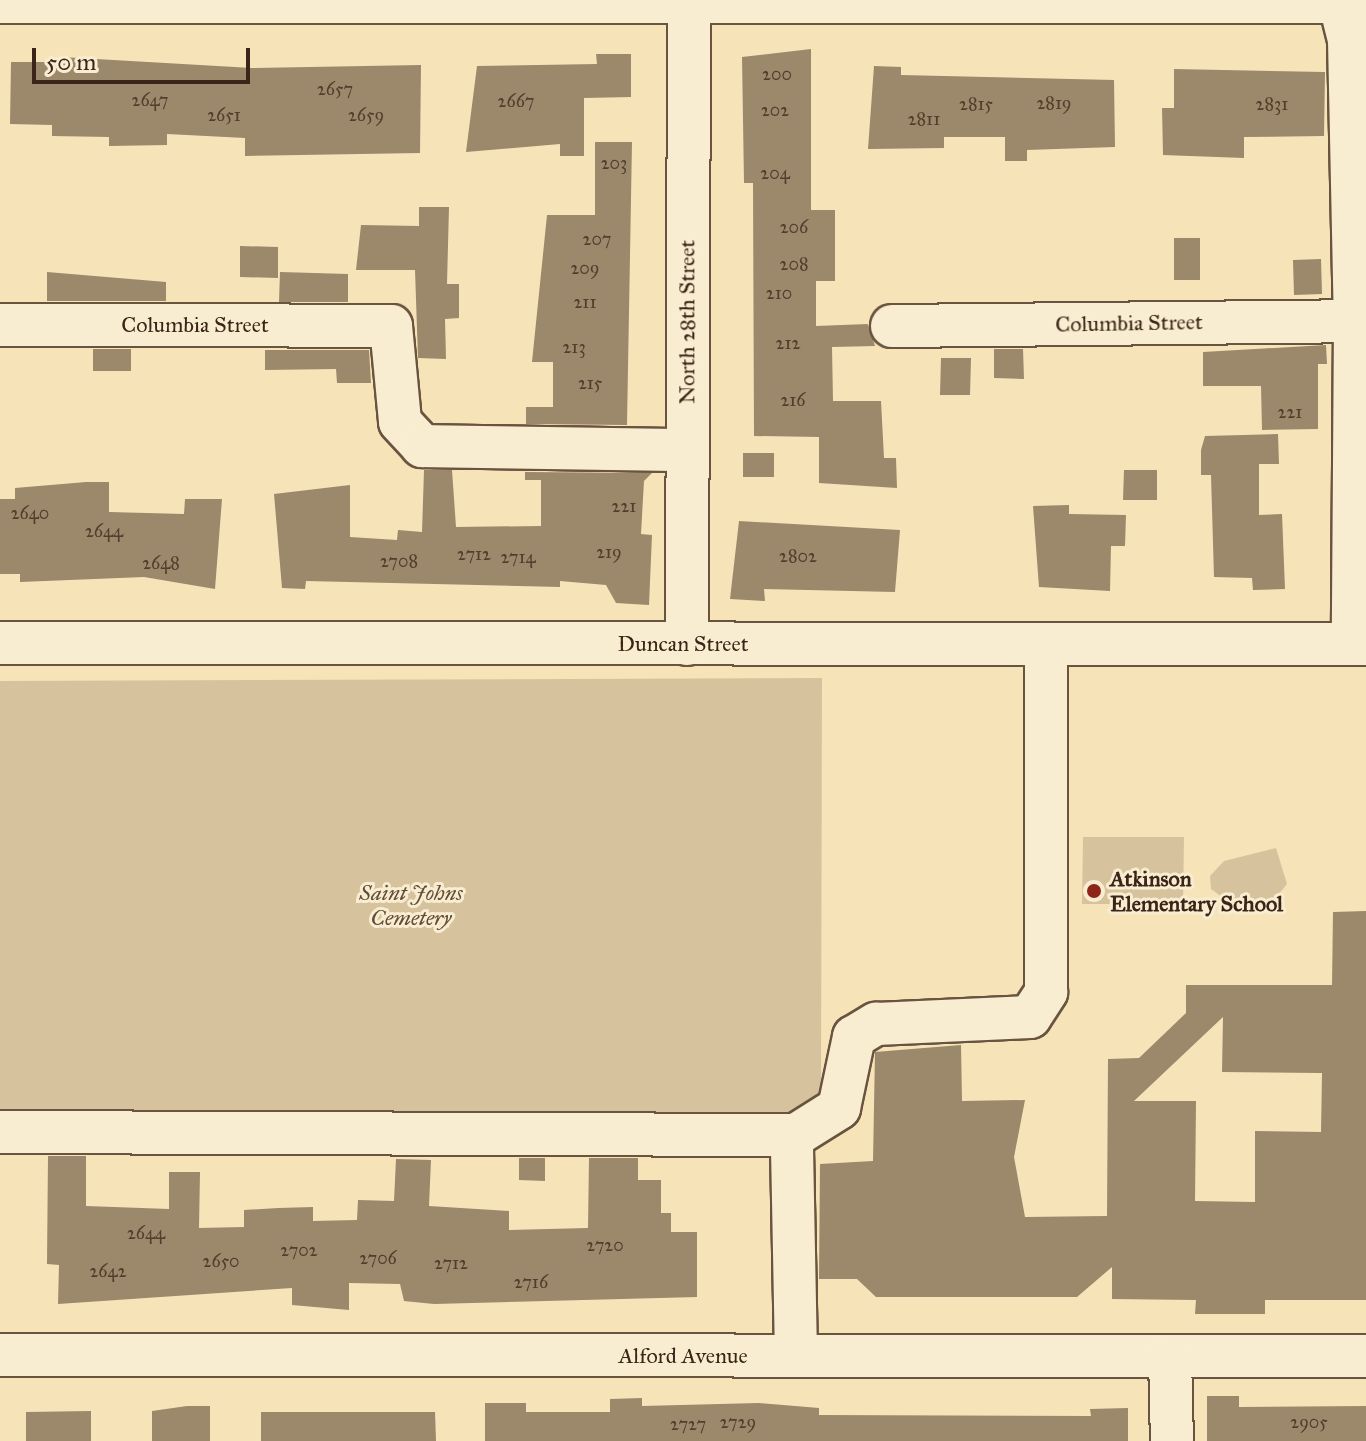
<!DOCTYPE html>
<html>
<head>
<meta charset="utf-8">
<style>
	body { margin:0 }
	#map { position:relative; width:1366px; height:1441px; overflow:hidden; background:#f6e3b8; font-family:"IM FELL Great Primer",serif }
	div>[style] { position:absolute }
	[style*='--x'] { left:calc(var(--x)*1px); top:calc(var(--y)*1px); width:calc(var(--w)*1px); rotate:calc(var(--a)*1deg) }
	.green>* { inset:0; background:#d6c39d }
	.building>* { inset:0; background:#9c886b }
	.roads { filter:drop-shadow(2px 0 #695440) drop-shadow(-2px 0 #695440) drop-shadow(0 2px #695440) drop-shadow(0 -2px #695440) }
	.minor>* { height:42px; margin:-21px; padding:0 21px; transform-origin:21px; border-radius:21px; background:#f9edd1 }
	.dots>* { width:22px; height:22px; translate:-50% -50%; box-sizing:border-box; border:4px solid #f9edd1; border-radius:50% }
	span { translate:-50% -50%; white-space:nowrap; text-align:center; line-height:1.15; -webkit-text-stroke:6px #f9edd1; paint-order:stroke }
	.number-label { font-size:18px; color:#523e2d }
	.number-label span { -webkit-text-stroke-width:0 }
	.street-label { font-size:22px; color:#3a2518 }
	.poi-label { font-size:22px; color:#3a2518; font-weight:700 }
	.left { translate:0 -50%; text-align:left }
	.park-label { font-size:22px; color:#614c39; font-style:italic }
	.scale { position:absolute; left:32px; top:48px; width:218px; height:36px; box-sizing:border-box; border:4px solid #3a2518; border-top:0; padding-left:10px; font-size:24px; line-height:28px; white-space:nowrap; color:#3a2518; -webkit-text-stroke:6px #f9edd1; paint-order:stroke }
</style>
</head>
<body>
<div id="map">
	<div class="green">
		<div style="clip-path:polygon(822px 678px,821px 1105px,751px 1132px,0 1127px,0 681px)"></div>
		<div style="clip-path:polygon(1083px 837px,1184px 837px,1183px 904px,1082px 904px)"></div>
		<div style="clip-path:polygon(1276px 848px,1287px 884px,1271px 904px,1232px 904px,1211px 889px,1210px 876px,1224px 861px)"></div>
	</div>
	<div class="building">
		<div style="clip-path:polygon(811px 49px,811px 210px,835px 210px,835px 281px,816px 281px,816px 326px,868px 324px,875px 346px,832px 347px,833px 401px,881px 401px,884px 458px,896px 458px,897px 488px,819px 483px,819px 437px,754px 436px,753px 183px,744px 183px,742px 57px)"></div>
		<div style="clip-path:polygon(596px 54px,631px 54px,631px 97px,584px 98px,584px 156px,560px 156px,560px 144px,466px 152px,477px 66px,597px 64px)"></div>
		<div style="clip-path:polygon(61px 57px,252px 68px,421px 65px,420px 153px,245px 156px,245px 138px,167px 134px,167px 145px,109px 146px,109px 137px,52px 136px,52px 125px,10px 124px,11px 62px,61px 62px)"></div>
		<div style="clip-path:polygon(874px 66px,901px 67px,901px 75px,1114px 80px,1115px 147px,1027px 150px,1027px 161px,1005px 161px,1005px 137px,944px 137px,944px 148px,868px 149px)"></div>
		<div style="clip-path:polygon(1174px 69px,1325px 72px,1324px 136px,1244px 137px,1244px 158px,1163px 155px,1162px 108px,1174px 108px)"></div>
		<div style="clip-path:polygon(595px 142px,632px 142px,627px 425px,526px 424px,526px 407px,553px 407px,553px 362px,532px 362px,547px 215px,595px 215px)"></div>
		<div style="clip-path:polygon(419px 207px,449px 207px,447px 284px,459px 284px,459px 318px,445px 319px,446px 359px,418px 358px,415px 270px,356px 270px,361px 225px,419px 226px)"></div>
		<div style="clip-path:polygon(1174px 238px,1200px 238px,1200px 280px,1174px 280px)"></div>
		<div style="clip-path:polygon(240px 246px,278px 247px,278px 278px,240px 277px)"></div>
		<div style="clip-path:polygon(1321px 259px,1322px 294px,1294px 295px,1293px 260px)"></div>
		<div style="clip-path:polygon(47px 272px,166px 282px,166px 301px,47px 301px)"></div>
		<div style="clip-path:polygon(280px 272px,348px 274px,348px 302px,279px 302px)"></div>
		<div style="clip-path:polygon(1326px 345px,1327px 364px,1318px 364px,1318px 429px,1262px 430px,1261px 386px,1203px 386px,1203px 352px)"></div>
		<div style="clip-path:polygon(93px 349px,131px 349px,131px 371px,93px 371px)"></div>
		<div style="clip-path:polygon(994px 349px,1023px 349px,1024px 379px,994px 378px)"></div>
		<div style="clip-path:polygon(265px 350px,369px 350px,371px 383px,337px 383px,336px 369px,265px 370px)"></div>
		<div style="clip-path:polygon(941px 358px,971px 358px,970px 395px,940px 395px)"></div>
		<div style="clip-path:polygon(1278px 434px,1279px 464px,1259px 464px,1259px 515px,1282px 514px,1285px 589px,1253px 590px,1252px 578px,1214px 577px,1211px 475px,1201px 475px,1201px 450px,1205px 436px)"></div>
		<div style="clip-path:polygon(743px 453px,774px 453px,774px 477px,743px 477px)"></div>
		<div style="clip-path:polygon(424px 470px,452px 470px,456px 527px,541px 526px,541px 480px,525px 480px,525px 472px,652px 473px,644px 481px,641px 534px,652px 535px,649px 605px,616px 603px,606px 585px,560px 581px,560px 587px,306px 581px,305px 589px,282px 588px,274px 494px,350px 485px,350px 537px,397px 540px,398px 530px,422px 532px)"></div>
		<div style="clip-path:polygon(1124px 470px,1157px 470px,1157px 500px,1123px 500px)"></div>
		<div style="clip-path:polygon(86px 482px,109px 482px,109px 512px,184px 514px,185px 499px,222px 499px,215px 589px,144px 577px,20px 582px,20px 574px,0 574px,0 499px,15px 499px,15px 488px)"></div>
		<div style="clip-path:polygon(1069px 505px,1069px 514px,1126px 515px,1125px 546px,1111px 546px,1110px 591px,1039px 587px,1033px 506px)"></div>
		<div style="clip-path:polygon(739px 521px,900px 530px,895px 592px,764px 589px,765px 601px,730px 599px)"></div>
		<div style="clip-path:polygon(evenodd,1366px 911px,1366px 1300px,1265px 1300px,1265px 1314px,1195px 1314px,1196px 1300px,1112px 1299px,1112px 1267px,1077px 1297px,876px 1297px,857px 1279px,819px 1279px,820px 1164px,873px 1161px,875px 1052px,961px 1045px,962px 1101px,1025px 1100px,1014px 1157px,1025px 1217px,1107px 1216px,1108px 1059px,1139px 1058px,1186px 1013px,1186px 985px,1332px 985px,1333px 912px,1366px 911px,1223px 1017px,1222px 1072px,1322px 1073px,1321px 1132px,1255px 1131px,1255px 1202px,1195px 1201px,1196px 1101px,1134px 1101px,1223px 1017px)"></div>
		<div style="clip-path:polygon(48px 1156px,86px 1156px,86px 1206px,169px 1209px,169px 1172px,200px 1172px,199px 1228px,244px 1227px,244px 1210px,278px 1208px,313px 1207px,313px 1221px,357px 1220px,358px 1200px,394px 1201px,396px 1159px,431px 1160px,429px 1206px,509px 1211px,509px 1230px,588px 1228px,589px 1158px,638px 1158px,638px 1180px,661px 1180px,661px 1213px,671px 1213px,671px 1232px,697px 1232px,697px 1297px,434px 1304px,404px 1301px,400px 1284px,349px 1283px,349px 1310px,292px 1305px,292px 1288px,58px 1304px,59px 1265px,47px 1264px)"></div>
		<div style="clip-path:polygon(519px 1158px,545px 1158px,545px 1181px,519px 1180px)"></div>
		<div style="clip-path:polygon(1207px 1396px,1239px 1396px,1239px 1407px,1366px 1406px,1366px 1441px,1207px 1441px)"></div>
		<div style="clip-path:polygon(642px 1398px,642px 1406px,759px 1403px,819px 1408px,819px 1415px,1091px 1416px,1090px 1409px,1128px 1408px,1128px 1441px,485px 1441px,485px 1403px,526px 1403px,526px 1412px,610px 1412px,610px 1399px)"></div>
		<div style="clip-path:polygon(187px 1406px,210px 1406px,210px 1441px,152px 1441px,152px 1411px)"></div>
		<div style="clip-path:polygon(91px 1411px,91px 1441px,26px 1441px,26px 1412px)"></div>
		<div style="clip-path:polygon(261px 1412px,435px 1412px,436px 1441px,261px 1441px)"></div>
	</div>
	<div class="roads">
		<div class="minor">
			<div style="--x:1339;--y:0;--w:41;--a:76"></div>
			<div style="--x:1349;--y:40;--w:281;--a:88.8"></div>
			<div style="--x:1355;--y:321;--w:323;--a:90.4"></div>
			<div style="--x:0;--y:2;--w:1366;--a:0"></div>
			<div style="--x:0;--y:325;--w:391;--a:0.1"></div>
			<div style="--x:391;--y:326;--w:96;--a:84.6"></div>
			<div style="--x:400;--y:422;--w:33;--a:47"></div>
			<div style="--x:422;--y:446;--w:265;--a:0.9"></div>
			<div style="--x:892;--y:326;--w:474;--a:-0.6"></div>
			<div style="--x:0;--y:643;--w:1366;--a:0.04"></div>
			<div style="--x:687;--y:644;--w:644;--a:-89.82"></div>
			<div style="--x:0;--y:1132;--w:796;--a:0.22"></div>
			<div style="--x:0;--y:1355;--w:1366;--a:0.04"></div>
			<div style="--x:796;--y:1356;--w:210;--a:-91.1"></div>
			<div style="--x:792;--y:1146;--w:12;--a:-70"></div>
			<div style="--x:796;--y:1135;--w:51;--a:-32.1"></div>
			<div style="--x:839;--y:1108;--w:73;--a:-78.1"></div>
			<div style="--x:854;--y:1037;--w:26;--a:-31"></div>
			<div style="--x:876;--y:1024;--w:154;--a:-2.6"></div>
			<div style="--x:1030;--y:1017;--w:30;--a:-57"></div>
			<div style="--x:1046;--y:992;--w:347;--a:-90"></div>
			<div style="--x:1170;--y:1356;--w:85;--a:88.7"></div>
		</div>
	</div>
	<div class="dots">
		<div style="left:1094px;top:891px;background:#8f2418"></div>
	</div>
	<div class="number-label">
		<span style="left:777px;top:74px">200</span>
		<span style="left:335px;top:89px">2657</span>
		<span style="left:150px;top:100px">2647</span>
		<span style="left:516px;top:101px">2667</span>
		<span style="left:1054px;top:103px">2819</span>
		<span style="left:976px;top:104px">2815</span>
		<span style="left:1272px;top:104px">2831</span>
		<span style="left:775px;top:110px">202</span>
		<span style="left:224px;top:115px">2651</span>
		<span style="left:366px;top:115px">2659</span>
		<span style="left:924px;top:119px">2811</span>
		<span style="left:614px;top:163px">203</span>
		<span style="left:775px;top:173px">204</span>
		<span style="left:794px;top:227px">206</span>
		<span style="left:597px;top:239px">207</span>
		<span style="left:794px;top:264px">208</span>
		<span style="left:585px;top:268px">209</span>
		<span style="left:779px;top:293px">210</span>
		<span style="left:585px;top:302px">211</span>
		<span style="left:788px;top:343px">212</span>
		<span style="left:574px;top:347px">213</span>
		<span style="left:590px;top:383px">215</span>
		<span style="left:793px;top:400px">216</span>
		<span style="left:1290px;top:412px">221</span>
		<span style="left:624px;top:506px">221</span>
		<span style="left:30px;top:513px">2640</span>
		<span style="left:104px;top:531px">2644</span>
		<span style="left:609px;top:552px">219</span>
		<span style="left:474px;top:554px">2712</span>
		<span style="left:798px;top:556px">2802</span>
		<span style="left:518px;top:557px">2714</span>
		<span style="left:399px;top:561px">2708</span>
		<span style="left:161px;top:563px">2648</span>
		<span style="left:146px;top:1233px">2644</span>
		<span style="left:605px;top:1245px">2720</span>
		<span style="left:299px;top:1250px">2702</span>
		<span style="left:378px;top:1258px">2706</span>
		<span style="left:221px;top:1261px">2650</span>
		<span style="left:451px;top:1263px">2712</span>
		<span style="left:108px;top:1271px">2642</span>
		<span style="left:531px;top:1282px">2716</span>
		<span style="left:738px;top:1422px">2729</span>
		<span style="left:1309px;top:1422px">2905</span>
		<span style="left:688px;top:1424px">2727</span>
	</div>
	<div class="street-label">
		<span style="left:687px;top:322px;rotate:-90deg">North 28th Street</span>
		<span style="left:1129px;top:323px;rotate:-1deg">Columbia Street</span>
		<span style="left:195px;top:325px">Columbia Street</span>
		<span style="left:683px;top:644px">Duncan Street</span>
		<span style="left:683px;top:1356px">Alford Avenue</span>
	</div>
	<div class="poi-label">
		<span class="left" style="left:1110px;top:891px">Atkinson<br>Elementary School</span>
	</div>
	<div class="park-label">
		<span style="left:411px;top:905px">Saint Johns<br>Cemetery</span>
	</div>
	<div class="scale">50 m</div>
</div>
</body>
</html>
